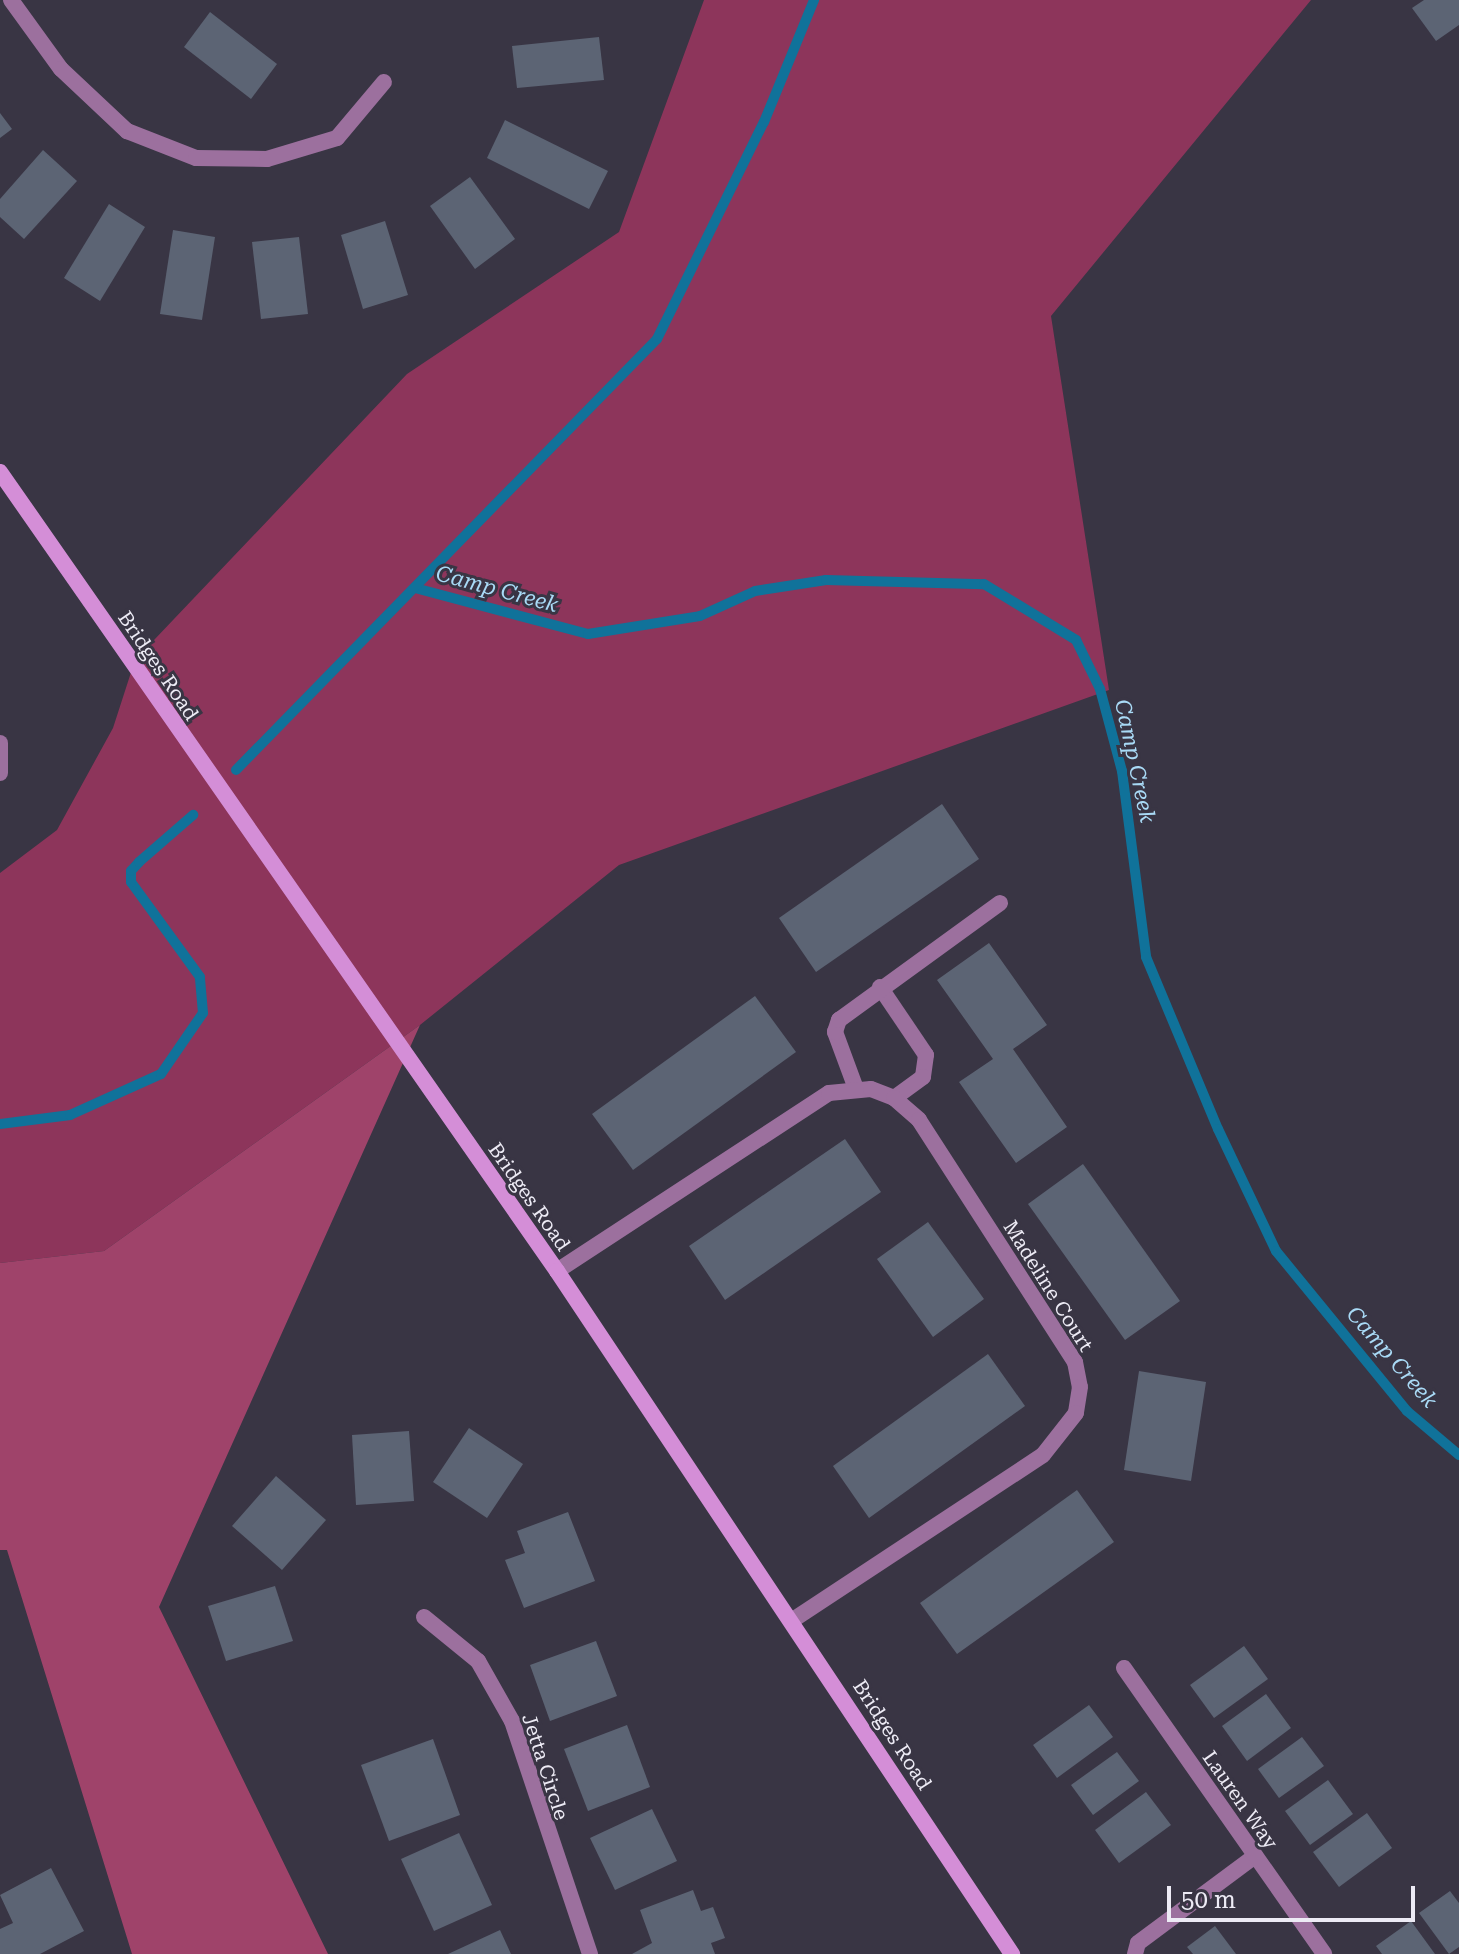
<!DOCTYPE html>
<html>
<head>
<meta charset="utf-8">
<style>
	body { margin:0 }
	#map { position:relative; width:1459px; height:1954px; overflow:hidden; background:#393544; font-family:"Roboto Serif",serif }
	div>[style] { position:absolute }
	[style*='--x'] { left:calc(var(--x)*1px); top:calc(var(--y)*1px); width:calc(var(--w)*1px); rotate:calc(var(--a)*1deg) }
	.green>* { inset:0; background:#8d355b }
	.forest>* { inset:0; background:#9f436a }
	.stream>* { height:10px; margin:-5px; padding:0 5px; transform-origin:5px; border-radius:5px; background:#10729a }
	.building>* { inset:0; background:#5c6474 }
	.lane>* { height:16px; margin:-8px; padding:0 8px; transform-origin:8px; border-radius:8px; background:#9c709e }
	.street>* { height:16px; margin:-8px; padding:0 8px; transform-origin:8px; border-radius:8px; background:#9c709e }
	.secondary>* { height:16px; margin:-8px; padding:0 8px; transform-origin:8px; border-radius:8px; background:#d48ed7 }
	span { translate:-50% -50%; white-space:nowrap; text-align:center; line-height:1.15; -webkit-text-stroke:6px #393544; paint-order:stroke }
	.street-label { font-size:20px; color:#edebf5 }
	.water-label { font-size:22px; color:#a9daf6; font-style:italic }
	.scale { position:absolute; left:1167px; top:1886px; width:248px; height:36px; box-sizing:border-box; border:4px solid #edebf5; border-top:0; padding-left:10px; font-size:24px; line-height:28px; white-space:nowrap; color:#edebf5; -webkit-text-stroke:6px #393544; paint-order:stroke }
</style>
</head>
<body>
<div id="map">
	<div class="green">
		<div style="clip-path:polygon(704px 0,1311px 0,1051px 316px,1109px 690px,619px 865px,420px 1025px,104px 1251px,0 1263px,0 873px,57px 830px,113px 728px,135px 660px,407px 374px,619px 232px)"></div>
	</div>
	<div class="forest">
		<div style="clip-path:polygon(420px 1025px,159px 1607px,328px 1954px,132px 1954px,7px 1550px,0 1550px,0 1263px,104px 1251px)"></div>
	</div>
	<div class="stream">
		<div style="--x:415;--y:588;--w:179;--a:14.9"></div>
		<div style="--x:588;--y:634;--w:113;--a:-9.1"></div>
		<div style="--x:700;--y:616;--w:60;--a:-24.4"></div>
		<div style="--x:755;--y:591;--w:72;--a:-8.8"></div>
		<div style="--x:826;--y:580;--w:158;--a:1.5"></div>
		<div style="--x:984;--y:584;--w:108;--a:31.3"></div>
		<div style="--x:1076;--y:640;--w:55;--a:63.9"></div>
		<div style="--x:1100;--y:689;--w:85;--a:75"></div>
		<div style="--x:1122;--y:771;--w:188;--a:82.6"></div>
		<div style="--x:1146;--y:957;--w:186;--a:67.3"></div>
		<div style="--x:1218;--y:1129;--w:135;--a:64.6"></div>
		<div style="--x:1276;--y:1251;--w:207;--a:50.7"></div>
		<div style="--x:1407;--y:1411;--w:68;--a:40.2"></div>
		<div style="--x:236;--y:770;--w:602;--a:-45.67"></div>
		<div style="--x:657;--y:339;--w:242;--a:-63.8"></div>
		<div style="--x:764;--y:122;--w:132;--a:-67.7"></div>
		<div style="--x:0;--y:1124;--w:71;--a:-7.3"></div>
		<div style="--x:70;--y:1115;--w:100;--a:-24.3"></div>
		<div style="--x:161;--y:1074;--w:74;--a:-55.5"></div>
		<div style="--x:203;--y:1013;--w:36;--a:-95"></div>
		<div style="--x:200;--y:977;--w:117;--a:-126"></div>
		<div style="--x:131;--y:882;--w:11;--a:-90"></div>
		<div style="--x:131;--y:871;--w:12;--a:-48"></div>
		<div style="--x:139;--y:862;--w:72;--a:-41"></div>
	</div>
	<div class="building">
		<div style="clip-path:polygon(1424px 0,1459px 0,1459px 25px,1436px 41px,1412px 8px)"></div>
		<div style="clip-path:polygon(210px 12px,277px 64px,251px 99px,184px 47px)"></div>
		<div style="clip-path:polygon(599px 37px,604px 80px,517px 88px,512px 46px)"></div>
		<div style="clip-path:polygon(0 113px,12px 129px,0 138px)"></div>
		<div style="clip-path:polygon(505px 120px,608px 171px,589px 209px,487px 158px)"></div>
		<div style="clip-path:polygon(43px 150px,77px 181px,24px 239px,0 217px,0 199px)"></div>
		<div style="clip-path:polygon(470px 177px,515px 239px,475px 269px,430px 206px)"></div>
		<div style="clip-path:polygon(109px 204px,145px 227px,100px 301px,64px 278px)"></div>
		<div style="clip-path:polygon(385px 221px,408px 295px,363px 309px,341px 235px)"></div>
		<div style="clip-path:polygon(173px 230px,215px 237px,202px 320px,160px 314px)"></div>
		<div style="clip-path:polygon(299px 237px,308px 314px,261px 319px,252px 242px)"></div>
		<div style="clip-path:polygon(942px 804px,979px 859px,816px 972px,779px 918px)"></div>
		<div style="clip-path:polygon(989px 943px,1047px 1025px,1013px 1049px,1067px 1127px,1016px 1163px,959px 1082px,993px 1059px,937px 980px)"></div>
		<div style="clip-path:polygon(755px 996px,796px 1052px,633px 1170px,592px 1114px)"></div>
		<div style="clip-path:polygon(845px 1139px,881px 1192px,725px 1300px,689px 1246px)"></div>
		<div style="clip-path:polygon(1083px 1164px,1180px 1301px,1125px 1340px,1028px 1204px)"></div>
		<div style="clip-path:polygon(928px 1222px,984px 1299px,933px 1337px,877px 1259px)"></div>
		<div style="clip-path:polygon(988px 1354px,1025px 1406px,869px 1518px,833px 1466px)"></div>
		<div style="clip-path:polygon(1139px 1371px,1206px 1382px,1191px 1481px,1124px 1470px)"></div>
		<div style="clip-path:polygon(469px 1428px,523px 1464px,487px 1518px,433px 1482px)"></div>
		<div style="clip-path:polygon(409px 1431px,414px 1501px,356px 1505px,352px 1435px)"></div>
		<div style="clip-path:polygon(276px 1476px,326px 1520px,282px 1570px,232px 1526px)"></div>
		<div style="clip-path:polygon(1077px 1490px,1114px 1542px,957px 1654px,920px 1603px)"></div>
		<div style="clip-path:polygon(568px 1512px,595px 1581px,524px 1608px,505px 1560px,525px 1553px,517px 1531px)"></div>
		<div style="clip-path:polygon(275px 1586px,293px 1641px,226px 1661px,208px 1606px)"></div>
		<div style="clip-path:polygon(596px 1641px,617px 1696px,550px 1721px,530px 1665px)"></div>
		<div style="clip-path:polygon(1244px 1646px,1268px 1679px,1214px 1718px,1190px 1685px)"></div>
		<div style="clip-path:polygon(1266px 1694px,1291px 1728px,1247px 1761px,1222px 1726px)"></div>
		<div style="clip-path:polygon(1089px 1705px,1113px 1737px,1057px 1778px,1033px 1745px)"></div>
		<div style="clip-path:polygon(627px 1725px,650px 1787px,588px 1811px,564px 1749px)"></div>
		<div style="clip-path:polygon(1302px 1737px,1324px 1766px,1279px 1798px,1258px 1769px)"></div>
		<div style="clip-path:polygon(433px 1739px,460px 1815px,389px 1841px,361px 1765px)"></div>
		<div style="clip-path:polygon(1117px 1752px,1139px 1781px,1093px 1815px,1071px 1785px)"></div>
		<div style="clip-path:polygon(1328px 1780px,1353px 1814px,1310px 1845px,1285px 1811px)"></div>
		<div style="clip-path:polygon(1146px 1792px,1171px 1825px,1119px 1863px,1095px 1830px)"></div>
		<div style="clip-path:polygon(652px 1809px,677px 1861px,615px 1890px,590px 1838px)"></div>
		<div style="clip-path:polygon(1367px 1813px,1392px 1848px,1339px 1887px,1313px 1852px)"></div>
		<div style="clip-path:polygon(459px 1833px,492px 1905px,434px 1931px,401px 1859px)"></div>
		<div style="clip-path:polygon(51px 1868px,84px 1931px,40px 1954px,0 1954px,0 1929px,13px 1923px,0 1895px)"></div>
		<div style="clip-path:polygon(693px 1890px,701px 1911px,713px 1907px,725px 1938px,711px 1943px,715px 1954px,632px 1954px,652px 1943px,640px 1910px)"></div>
		<div style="clip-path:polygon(1450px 1891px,1459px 1903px,1459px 1947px,1449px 1954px,1419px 1913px)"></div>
		<div style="clip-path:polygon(1411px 1921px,1435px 1954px,1382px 1954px,1376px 1946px)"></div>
		<div style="clip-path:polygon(1215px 1926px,1236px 1954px,1193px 1954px,1187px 1947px)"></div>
		<div style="clip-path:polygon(500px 1930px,511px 1954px,448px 1954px)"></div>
	</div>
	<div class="lane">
		<div style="--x:1135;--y:1954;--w:11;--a:-75"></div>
		<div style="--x:1138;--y:1943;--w:146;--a:-36.6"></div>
	</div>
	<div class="street">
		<div style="--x:11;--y:0;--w:85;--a:54.1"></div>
		<div style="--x:61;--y:69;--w:91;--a:43.2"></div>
		<div style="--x:127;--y:131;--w:74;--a:21.4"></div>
		<div style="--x:196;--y:158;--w:71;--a:0.8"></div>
		<div style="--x:267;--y:159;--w:73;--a:-16.7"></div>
		<div style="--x:337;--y:138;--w:73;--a:-50"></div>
		<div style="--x:0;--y:743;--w:30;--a:90"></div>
		<div style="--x:880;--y:987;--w:82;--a:55.9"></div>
		<div style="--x:926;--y:1055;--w:22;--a:98"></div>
		<div style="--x:923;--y:1077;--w:36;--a:144"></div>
		<div style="--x:855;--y:1086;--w:58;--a:-110.3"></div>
		<div style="--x:835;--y:1032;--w:13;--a:-72"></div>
		<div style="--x:839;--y:1020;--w:199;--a:-36"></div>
		<div style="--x:557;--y:1271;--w:325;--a:-33.2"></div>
		<div style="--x:829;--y:1093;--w:42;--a:-5.4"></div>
		<div style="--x:871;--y:1089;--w:25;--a:21"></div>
		<div style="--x:894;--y:1098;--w:33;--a:41"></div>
		<div style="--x:919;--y:1120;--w:288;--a:57.2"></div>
		<div style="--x:1075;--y:1362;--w:25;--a:79"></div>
		<div style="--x:1080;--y:1387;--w:26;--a:99"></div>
		<div style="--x:1076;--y:1413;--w:53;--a:128.2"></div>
		<div style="--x:1043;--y:1455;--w:300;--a:146.6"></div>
		<div style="--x:424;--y:1617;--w:70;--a:39.2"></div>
		<div style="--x:478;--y:1661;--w:69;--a:60.5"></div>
		<div style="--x:512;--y:1721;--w:246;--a:71.5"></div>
		<div style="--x:1124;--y:1668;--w:349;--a:55"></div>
	</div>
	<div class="secondary">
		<div style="--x:0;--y:472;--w:974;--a:55.12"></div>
		<div style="--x:557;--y:1271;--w:821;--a:56.33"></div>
	</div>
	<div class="street-label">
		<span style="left:158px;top:666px;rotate:56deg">Bridges Road</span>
		<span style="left:529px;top:1197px;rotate:55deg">Bridges Road</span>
		<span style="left:1048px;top:1286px;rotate:58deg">Madeline Court</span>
		<span style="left:892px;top:1735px;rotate:57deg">Bridges Road</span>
		<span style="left:545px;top:1767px;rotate:72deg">Jetta Circle</span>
		<span style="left:1240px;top:1800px;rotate:55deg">Lauren Way</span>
	</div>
	<div class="water-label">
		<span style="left:497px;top:589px;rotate:15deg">Camp Creek</span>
		<span style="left:1135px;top:761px;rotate:78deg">Camp Creek</span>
		<span style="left:1392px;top:1357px;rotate:49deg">Camp Creek</span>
	</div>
	<div class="scale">50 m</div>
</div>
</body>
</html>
